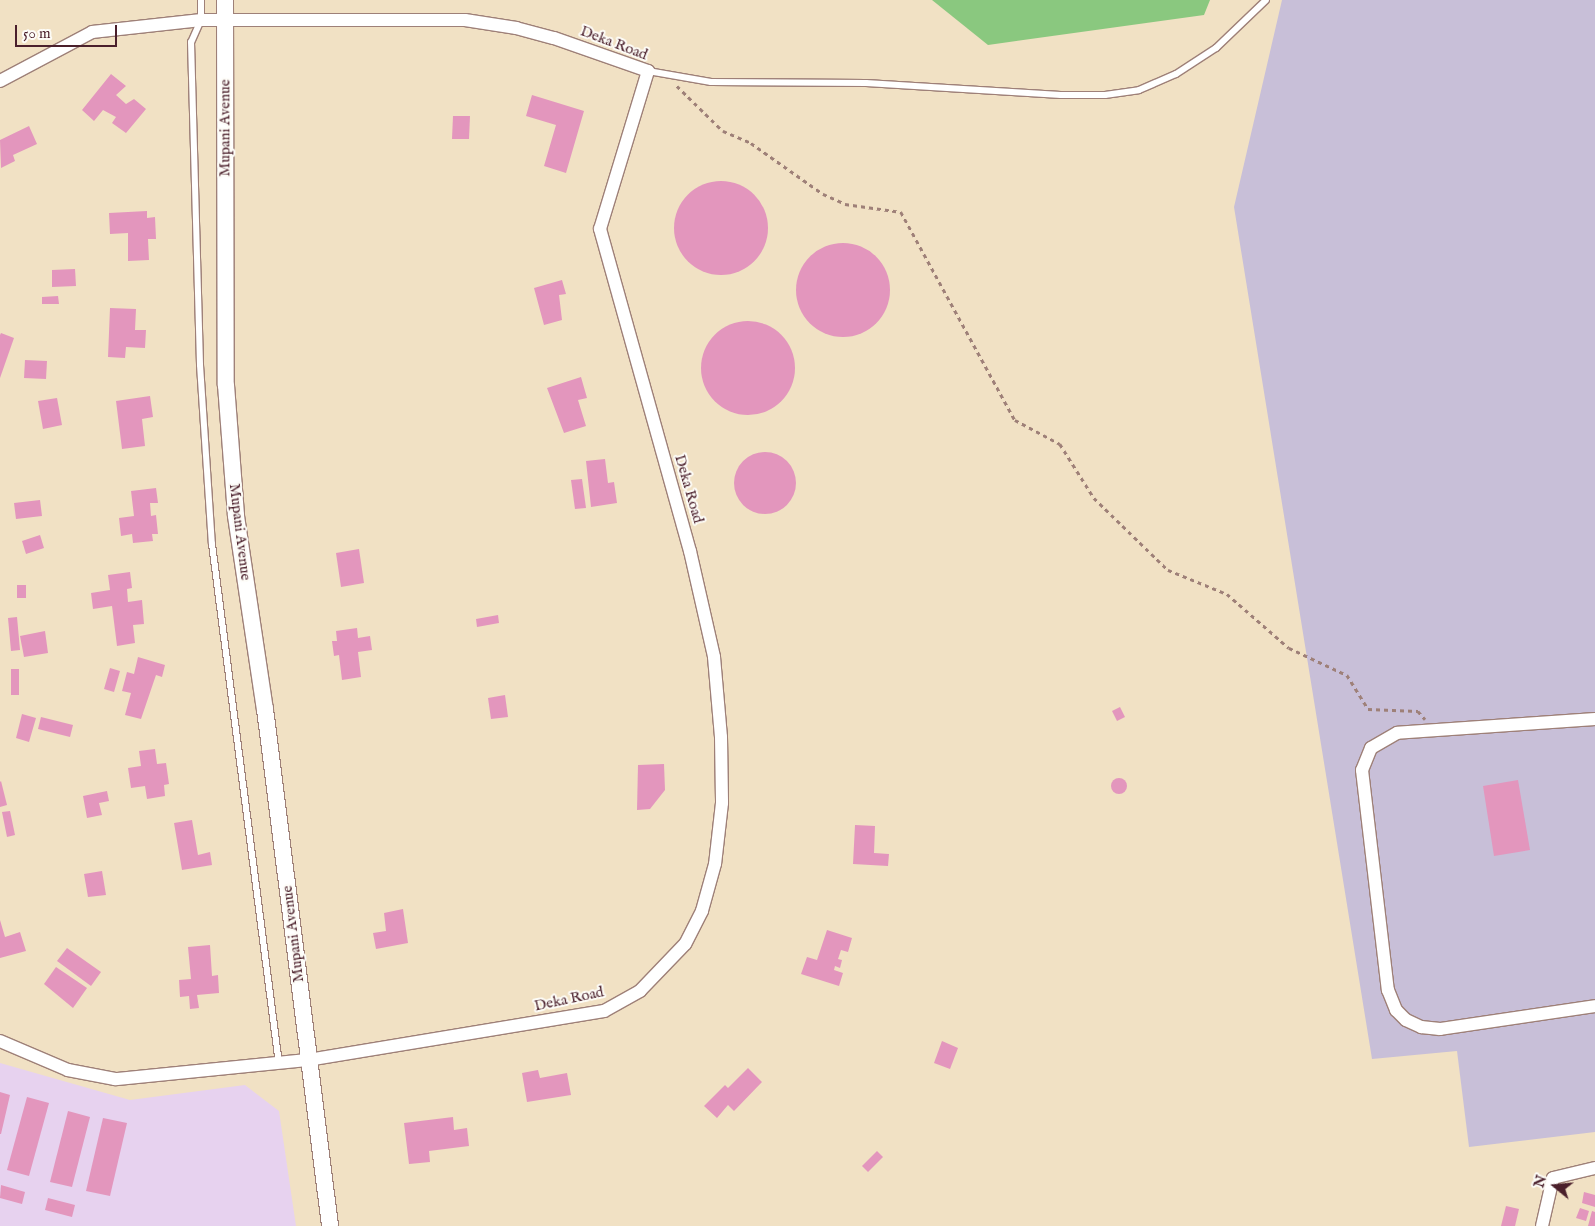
<!DOCTYPE html>
<html>
<head>
<meta charset="utf-8">
<style>
	body { margin:0 }
	#map { position:relative; width:1595px; height:1226px; overflow:hidden; background:#f1e1c4; font-family:"IM FELL English",serif }
	div>[style] { position:absolute }
	[style*='--x'] { left:calc(var(--x)*1px); top:calc(var(--y)*1px); width:calc(var(--w)*1px); rotate:calc(var(--a)*1deg) }
	.built>* { inset:0; background:#e7d2ef }
	.industrial>* { inset:0; background:#c8bfd8 }
	.green>* { inset:0; background:#8ac87f }
	.building>* { inset:0; background:#e396bd }
	.round { border-radius:50% }
	.path>* { height:2.5px; margin-top:-1.25px; transform-origin:0; background:repeating-linear-gradient(90deg,#9e8078 0 4px,transparent 0 8px) }
	.roads { filter:drop-shadow(1px 0 #9e8078) drop-shadow(-1px 0 #9e8078) drop-shadow(0 1px #9e8078) drop-shadow(0 -1px #9e8078) }
	.service>* { height:6px; margin:-3px; padding:0 3px; transform-origin:3px; border-radius:3px; background:#fff }
	.minor>* { height:12px; margin:-6px; padding:0 6px; transform-origin:6px; border-radius:6px; background:#fff }
	.tertiary>* { height:16px; margin:-8px; padding:0 8px; transform-origin:8px; border-radius:8px; background:#fff }
	span { translate:-50% -50%; white-space:nowrap; text-align:center; line-height:1.15; -webkit-text-stroke:4px #fdfcf7; paint-order:stroke }
	.street-label { font-size:15px; color:#4a1f2b }
	.north { position:absolute; left:1530px; top:1161px; width:50px; height:50px; -webkit-text-stroke:4px #fdfcf7; paint-order:stroke; rotate:287deg; font-size:14px; font-weight:700; line-height:20px; text-align:center; color:#4a1f2b }
	.north::after { content:''; display:block; margin:auto; width:18px; height:22px; background:#4a1f2b; clip-path:polygon(50% 0,100% 100%,50% 72%,0 100%) }
	.scale { position:absolute; left:15px; top:25px; width:102px; height:22px; box-sizing:border-box; border:2px solid #4a1f2b; border-top:0; padding-left:6px; font-size:15px; line-height:18px; white-space:nowrap; color:#4a1f2b; -webkit-text-stroke:4px #fdfcf7; paint-order:stroke }
</style>
</head>
<body>
<div id="map">
	<div class="built">
		<div style="clip-path:polygon(0 1063px,130px 1100px,245px 1085px,279px 1111px,296px 1226px,0 1226px)"></div>
	</div>
	<div class="industrial">
		<div style="clip-path:polygon(1282px 0,1595px 0,1595px 1132px,1469px 1147px,1457px 1051px,1372px 1059px,1234px 207px)"></div>
	</div>
	<div class="green">
		<div style="clip-path:polygon(932px 0,1210px 0,1204px 15px,988px 45px)"></div>
	</div>
	<div class="building">
		<div style="clip-path:polygon(111px 74px,126px 86px,116px 95px,126px 104px,134px 99px,146px 109px,126px 133px,112px 123px,116px 117px,103px 110px,94px 121px,82px 110px)"></div>
		<div style="clip-path:polygon(532px 95px,584px 111px,566px 173px,544px 166px,556px 125px,526px 116px)"></div>
		<div style="clip-path:polygon(453px 116px,470px 116px,469px 139px,452px 139px)"></div>
		<div style="clip-path:polygon(29px 126px,37px 144px,13px 155px,15px 161px,1px 168px,0 140px)"></div>
		<div class="round" style="left:674px;top:181px;width:94px;height:94px"></div>
		<div style="clip-path:polygon(147px 211px,147px 218px,155px 217px,156px 239px,148px 239px,149px 260px,128px 261px,128px 233px,110px 234px,109px 213px)"></div>
		<div class="round" style="left:796px;top:243px;width:94px;height:94px"></div>
		<div style="clip-path:polygon(75px 269px,76px 286px,52px 287px,52px 270px)"></div>
		<div style="clip-path:polygon(562px 280px,566px 294px,559px 295px,562px 320px,544px 325px,534px 288px)"></div>
		<div style="clip-path:polygon(58px 296px,59px 304px,42px 304px,42px 297px)"></div>
		<div style="clip-path:polygon(110px 308px,136px 309px,135px 330px,146px 330px,145px 348px,126px 347px,125px 358px,108px 357px)"></div>
		<div class="round" style="left:701px;top:321px;width:94px;height:94px"></div>
		<div style="clip-path:polygon(1px 333px,14px 338px,0 378px,0 335px)"></div>
		<div style="clip-path:polygon(25px 360px,47px 361px,46px 379px,24px 378px)"></div>
		<div style="clip-path:polygon(581px 377px,587px 398px,578px 400px,586px 426px,564px 433px,547px 388px)"></div>
		<div style="clip-path:polygon(150px 396px,153px 417px,142px 419px,145px 446px,122px 449px,116px 401px)"></div>
		<div style="clip-path:polygon(57px 398px,62px 425px,43px 429px,38px 401px)"></div>
		<div class="round" style="left:734px;top:452px;width:62px;height:62px"></div>
		<div style="clip-path:polygon(605px 459px,608px 483px,614px 482px,617px 503px,591px 507px,586px 461px)"></div>
		<div style="clip-path:polygon(582px 479px,586px 508px,575px 509px,571px 480px)"></div>
		<div style="clip-path:polygon(156px 488px,158px 503px,150px 503px,151px 516px,156px 515px,158px 534px,152px 534px,153px 541px,133px 543px,132px 534px,121px 536px,119px 518px,134px 516px,131px 491px)"></div>
		<div style="clip-path:polygon(40px 500px,42px 516px,16px 519px,14px 503px)"></div>
		<div style="clip-path:polygon(40px 535px,44px 548px,26px 554px,22px 541px)"></div>
		<div style="clip-path:polygon(359px 549px,364px 583px,341px 587px,336px 553px)"></div>
		<div style="clip-path:polygon(130px 572px,132px 588px,127px 589px,128px 602px,142px 600px,144px 624px,133px 625px,135px 643px,117px 646px,112px 606px,93px 609px,91px 593px,110px 590px,108px 575px)"></div>
		<div style="clip-path:polygon(17px 585px,26px 585px,26px 598px,17px 598px)"></div>
		<div style="clip-path:polygon(498px 615px,499px 623px,477px 627px,476px 619px)"></div>
		<div style="clip-path:polygon(17px 617px,20px 650px,11px 651px,8px 618px)"></div>
		<div style="clip-path:polygon(357px 628px,358px 638px,370px 636px,372px 650px,358px 652px,361px 677px,342px 680px,339px 655px,334px 656px,332px 641px,337px 641px,336px 631px)"></div>
		<div style="clip-path:polygon(45px 631px,48px 653px,24px 657px,20px 636px)"></div>
		<div style="clip-path:polygon(138px 657px,165px 665px,162px 677px,156px 675px,141px 719px,125px 715px,131px 693px,122px 691px,127px 672px,134px 674px)"></div>
		<div style="clip-path:polygon(110px 668px,120px 671px,114px 692px,104px 689px)"></div>
		<div style="clip-path:polygon(11px 669px,19px 669px,19px 695px,11px 695px)"></div>
		<div style="clip-path:polygon(505px 695px,508px 717px,491px 719px,488px 698px)"></div>
		<div style="clip-path:polygon(1120px 707px,1125px 717px,1117px 721px,1112px 711px)"></div>
		<div style="clip-path:polygon(22px 714px,36px 718px,29px 742px,16px 738px)"></div>
		<div style="clip-path:polygon(41px 717px,73px 725px,70px 737px,38px 729px)"></div>
		<div style="clip-path:polygon(155px 749px,157px 764px,166px 763px,169px 784px,164px 785px,165px 796px,147px 799px,145px 786px,131px 788px,128px 768px,141px 766px,139px 751px)"></div>
		<div style="clip-path:polygon(664px 764px,665px 790px,650px 809px,637px 810px,638px 765px)"></div>
		<div class="round" style="left:1111px;top:778px;width:16px;height:16px"></div>
		<div style="clip-path:polygon(1518px 780px,1530px 850px,1494px 856px,1483px 786px)"></div>
		<div style="clip-path:polygon(1px 781px,7px 805px,0 807px,0 782px)"></div>
		<div style="clip-path:polygon(107px 791px,109px 801px,99px 803px,102px 815px,87px 818px,83px 796px)"></div>
		<div style="clip-path:polygon(10px 811px,15px 835px,7px 837px,2px 812px)"></div>
		<div style="clip-path:polygon(192px 820px,198px 855px,210px 852px,212px 865px,182px 870px,174px 823px)"></div>
		<div style="clip-path:polygon(855px 825px,875px 826px,874px 853px,889px 854px,888px 866px,853px 864px)"></div>
		<div style="clip-path:polygon(102px 871px,106px 895px,88px 897px,84px 874px)"></div>
		<div style="clip-path:polygon(403px 909px,408px 943px,376px 949px,373px 933px,386px 931px,384px 913px)"></div>
		<div style="clip-path:polygon(0 920px,5px 937px,20px 932px,26px 951px,0 958px)"></div>
		<div style="clip-path:polygon(827px 930px,852px 938px,848px 952px,841px 950px,838px 959px,842px 960px,840px 968px,835px 966px,834px 970px,843px 973px,839px 986px,801px 974px,807px 957px,817px 960px)"></div>
		<div style="clip-path:polygon(210px 945px,212px 976px,218px 975px,219px 993px,197px 995px,199px 1008px,190px 1009px,189px 996px,180px 997px,179px 980px,191px 979px,188px 947px)"></div>
		<div style="clip-path:polygon(67px 948px,101px 972px,91px 986px,57px 961px)"></div>
		<div style="clip-path:polygon(56px 967px,87px 988px,73px 1008px,44px 984px)"></div>
		<div style="clip-path:polygon(942px 1041px,958px 1048px,950px 1069px,934px 1063px)"></div>
		<div style="clip-path:polygon(748px 1068px,762px 1082px,734px 1111px,728px 1105px,717px 1118px,704px 1106px,725px 1085px,728px 1088px)"></div>
		<div style="clip-path:polygon(538px 1070px,540px 1078px,567px 1073px,571px 1095px,527px 1102px,522px 1073px)"></div>
		<div style="clip-path:polygon(0 1092px,10px 1095px,1px 1134px,0 1134px)"></div>
		<div style="clip-path:polygon(27px 1097px,49px 1103px,29px 1176px,7px 1170px)"></div>
		<div style="clip-path:polygon(68px 1111px,90px 1117px,72px 1187px,50px 1182px)"></div>
		<div style="clip-path:polygon(453px 1117px,454px 1130px,467px 1128px,469px 1146px,429px 1151px,430px 1162px,409px 1164px,404px 1123px)"></div>
		<div style="clip-path:polygon(103px 1118px,127px 1123px,110px 1196px,86px 1191px)"></div>
		<div style="clip-path:polygon(877px 1151px,883px 1157px,868px 1172px,862px 1166px)"></div>
		<div style="clip-path:polygon(1px 1185px,25px 1192px,22px 1204px,0 1198px)"></div>
		<div style="clip-path:polygon(1584px 1192px,1595px 1195px,1595px 1207px,1582px 1203px)"></div>
		<div style="clip-path:polygon(48px 1198px,75px 1205px,72px 1217px,45px 1210px)"></div>
		<div style="clip-path:polygon(1506px 1206px,1519px 1209px,1515px 1226px,1501px 1226px)"></div>
		<div style="clip-path:polygon(1580px 1208px,1589px 1211px,1586px 1221px,1576px 1218px)"></div>
		<div style="clip-path:polygon(1592px 1211px,1595px 1212px,1595px 1226px,1588px 1226px)"></div>
	</div>
	<div class="path">
		<div style="--x:677;--y:86;--w:64;--a:44.4"></div>
		<div style="--x:723;--y:131;--w:30;--a:23"></div>
		<div style="--x:751;--y:143;--w:88;--a:35.3"></div>
		<div style="--x:823;--y:194;--w:24;--a:24"></div>
		<div style="--x:845;--y:204;--w:57;--a:8.1"></div>
		<div style="--x:901;--y:212;--w:237;--a:61.3"></div>
		<div style="--x:1015;--y:420;--w:51;--a:28.1"></div>
		<div style="--x:1060;--y:444;--w:64;--a:57.8"></div>
		<div style="--x:1094;--y:498;--w:103;--a:44.2"></div>
		<div style="--x:1168;--y:570;--w:64;--a:22.1"></div>
		<div style="--x:1227;--y:594;--w:82;--a:41.1"></div>
		<div style="--x:1289;--y:648;--w:64;--a:25"></div>
		<div style="--x:1347;--y:675;--w:40;--a:58"></div>
		<div style="--x:1368;--y:709;--w:50;--a:2.3"></div>
		<div style="--x:1418;--y:711;--w:11;--a:49"></div>
	</div>
	<div class="roads">
		<div class="service">
			<div style="--x:201;--y:0;--w:20;--a:90"></div>
			<div style="--x:201;--y:20;--w:24;--a:114"></div>
			<div style="--x:191;--y:42;--w:323;--a:88.4"></div>
			<div style="--x:200;--y:365;--w:179;--a:86.2"></div>
			<div style="--x:212;--y:544;--w:524;--a:82.66"></div>
			<div style="--x:648;--y:71;--w:64;--a:9.9"></div>
			<div style="--x:711;--y:82;--w:155;--a:0.4"></div>
			<div style="--x:866;--y:83;--w:195;--a:3.5"></div>
			<div style="--x:1061;--y:95;--w:44;--a:0"></div>
			<div style="--x:1105;--y:95;--w:34;--a:-8"></div>
			<div style="--x:1139;--y:90;--w:40;--a:-23.4"></div>
			<div style="--x:1176;--y:74;--w:48;--a:-33"></div>
			<div style="--x:1216;--y:48;--w:69;--a:-43.8"></div>
		</div>
		<div class="minor">
			<div style="--x:0;--y:81;--w:104;--a:-28"></div>
			<div style="--x:92;--y:32;--w:110;--a:-6.3"></div>
			<div style="--x:201;--y:20;--w:264;--a:0"></div>
			<div style="--x:465;--y:20;--w:52;--a:8.9"></div>
			<div style="--x:516;--y:28;--w:39;--a:15"></div>
			<div style="--x:554;--y:38;--w:100;--a:19.3"></div>
			<div style="--x:648;--y:71;--w:165;--a:106.9"></div>
			<div style="--x:600;--y:229;--w:334;--a:74.4"></div>
			<div style="--x:690;--y:551;--w:109;--a:77.2"></div>
			<div style="--x:714;--y:657;--w:80;--a:85"></div>
			<div style="--x:721;--y:737;--w:66;--a:89.1"></div>
			<div style="--x:722;--y:803;--w:61;--a:96.5"></div>
			<div style="--x:715;--y:864;--w:49;--a:105.5"></div>
			<div style="--x:702;--y:911;--w:37;--a:117"></div>
			<div style="--x:685;--y:944;--w:65;--a:133.8"></div>
			<div style="--x:640;--y:991;--w:41;--a:150.9"></div>
			<div style="--x:604;--y:1011;--w:301;--a:170.6"></div>
			<div style="--x:307;--y:1060;--w:193;--a:174.3"></div>
			<div style="--x:115;--y:1079;--w:48;--a:-169.2"></div>
			<div style="--x:68;--y:1070;--w:74;--a:-156.9"></div>
			<div style="--x:1595;--y:719;--w:198;--a:176"></div>
			<div style="--x:1397;--y:733;--w:30;--a:150"></div>
			<div style="--x:1371;--y:748;--w:24;--a:112"></div>
			<div style="--x:1362;--y:770;--w:222;--a:83.3"></div>
			<div style="--x:1388;--y:990;--w:22;--a:68"></div>
			<div style="--x:1396;--y:1010;--w:14;--a:45"></div>
			<div style="--x:1406;--y:1020;--w:17;--a:25"></div>
			<div style="--x:1421;--y:1027;--w:19;--a:6"></div>
			<div style="--x:1440;--y:1029;--w:157;--a:-8.4"></div>
			<div style="--x:1542;--y:1226;--w:49;--a:-77.1"></div>
			<div style="--x:1553;--y:1178;--w:43;--a:-13.4"></div>
		</div>
		<div class="tertiary">
			<div style="--x:225;--y:0;--w:385;--a:89.9"></div>
			<div style="--x:226;--y:385;--w:131;--a:85.6"></div>
			<div style="--x:236;--y:516;--w:195;--a:81.5"></div>
			<div style="--x:265;--y:709;--w:521;--a:82.83"></div>
		</div>
	</div>
	<div class="street-label">
		<span style="left:614px;top:43px;rotate:21deg">Deka Road</span>
		<span style="left:225px;top:128px;rotate:-90deg">Mupani Avenue</span>
		<span style="left:689px;top:489px;rotate:74deg">Deka Road</span>
		<span style="left:240px;top:532px;rotate:83deg">Mupani Avenue</span>
		<span style="left:293px;top:934px;rotate:-97deg">Mupani Avenue</span>
		<span style="left:569px;top:999px;rotate:-12deg">Deka Road</span>
	</div>
	<div class="north">N</div>
	<div class="scale">50 m</div>
</div>
</body>
</html>
